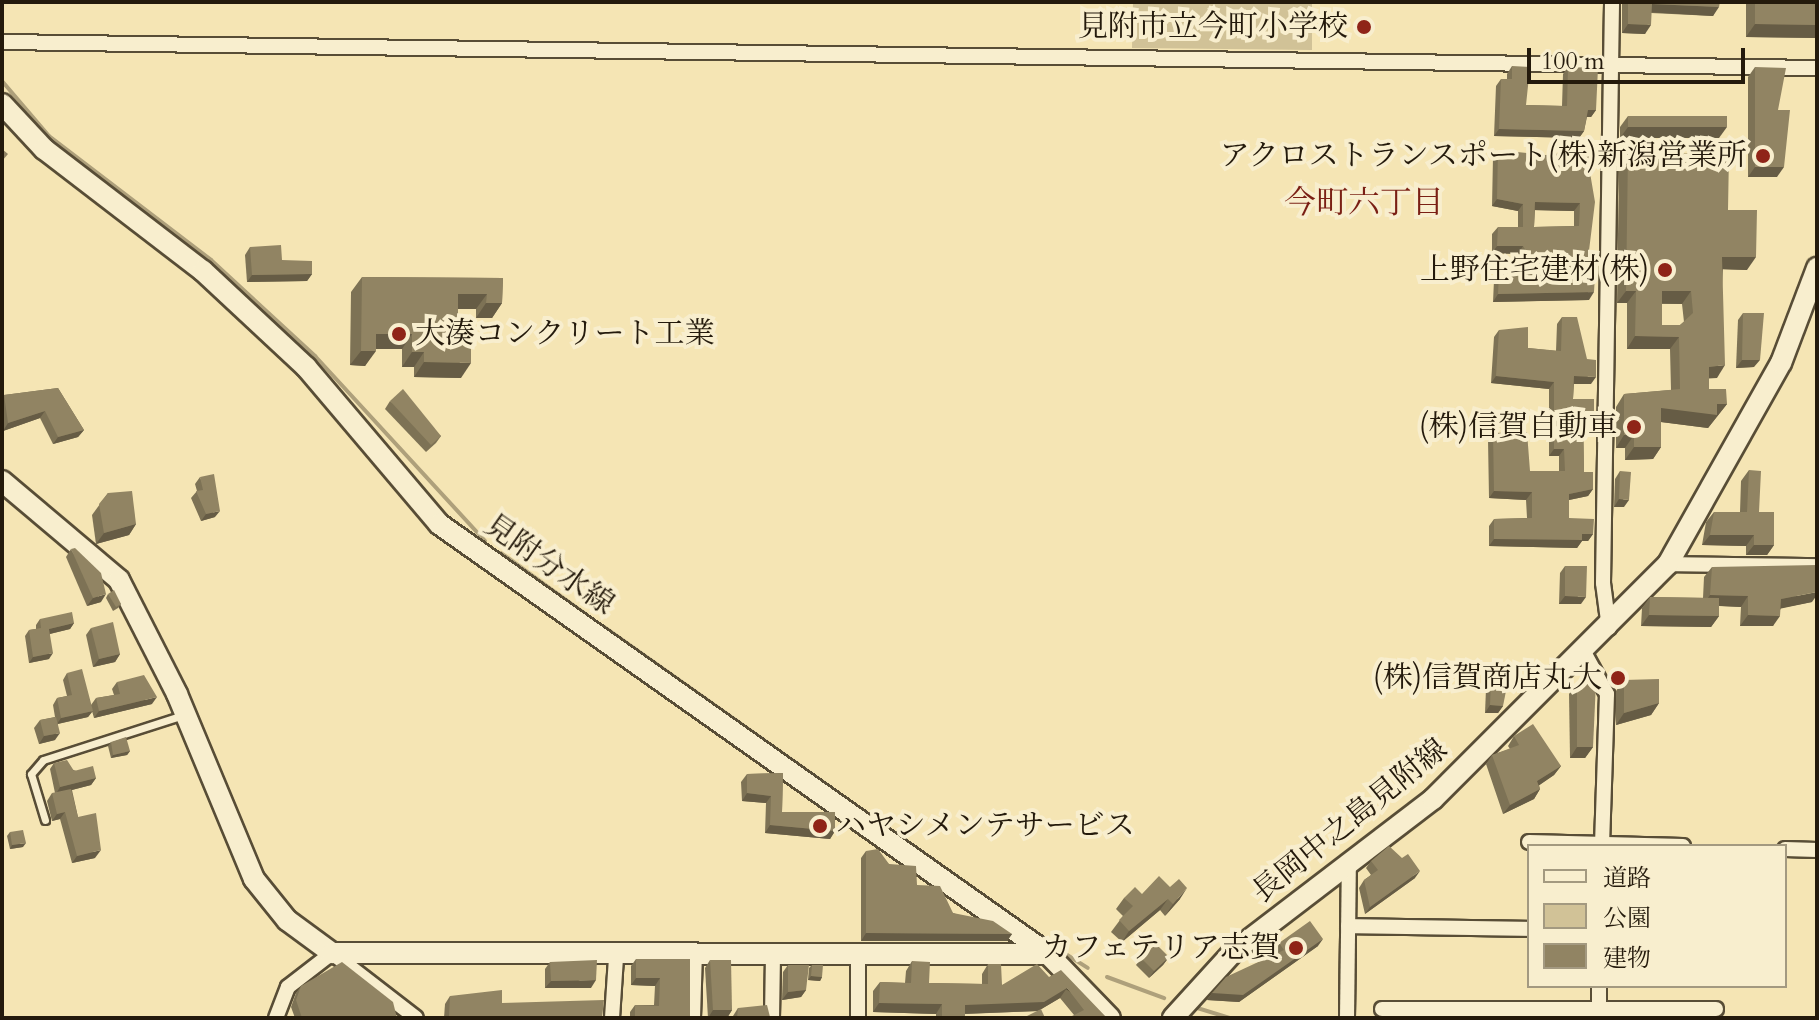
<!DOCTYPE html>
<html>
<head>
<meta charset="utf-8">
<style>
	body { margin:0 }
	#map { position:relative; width:1819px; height:1020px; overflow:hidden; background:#f5e5b4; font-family:Cardo,"Noto Serif JP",serif }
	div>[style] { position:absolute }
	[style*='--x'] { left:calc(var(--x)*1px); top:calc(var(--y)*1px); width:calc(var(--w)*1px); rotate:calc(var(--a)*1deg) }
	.green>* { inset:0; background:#d1c297 }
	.stream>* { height:4px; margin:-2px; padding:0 2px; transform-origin:2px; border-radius:2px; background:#aea07b }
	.roads { filter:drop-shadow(2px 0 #584d36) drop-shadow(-2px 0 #584d36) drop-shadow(0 2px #584d36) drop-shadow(0 -2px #584d36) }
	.lane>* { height:7px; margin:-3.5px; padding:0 3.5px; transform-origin:3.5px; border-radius:3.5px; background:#f8eece }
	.street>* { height:14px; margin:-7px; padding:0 7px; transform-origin:7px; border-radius:7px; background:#f8eece }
	.secondary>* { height:20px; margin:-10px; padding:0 10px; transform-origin:10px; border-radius:10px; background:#f8eece }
	.wall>* { inset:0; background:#7d7255 }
	.shaded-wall>* { inset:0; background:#665c45 }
	.building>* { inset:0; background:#918463 }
	.dots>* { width:22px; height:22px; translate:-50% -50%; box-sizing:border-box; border:4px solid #f8eece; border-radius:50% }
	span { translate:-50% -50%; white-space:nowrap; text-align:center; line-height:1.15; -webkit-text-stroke:8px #f8eece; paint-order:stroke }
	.poi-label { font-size:30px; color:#241a0c }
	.right { translate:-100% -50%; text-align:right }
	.left { translate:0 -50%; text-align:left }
	.street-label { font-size:30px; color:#241a0c }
	.neighbourhood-label { font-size:32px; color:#7a1f14 }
	.frame { position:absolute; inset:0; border:4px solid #241a0c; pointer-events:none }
	.legend { position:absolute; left:1527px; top:844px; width:260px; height:144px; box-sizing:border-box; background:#f8eece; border:2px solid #a39980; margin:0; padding:10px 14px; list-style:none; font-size:24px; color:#241a0c }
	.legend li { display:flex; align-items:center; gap:16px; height:40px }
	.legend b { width:40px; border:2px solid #a39980 }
	.scale { position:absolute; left:1527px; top:48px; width:218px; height:36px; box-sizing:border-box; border:4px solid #241a0c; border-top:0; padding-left:10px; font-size:24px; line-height:28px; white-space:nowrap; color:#241a0c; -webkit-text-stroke:6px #f8eece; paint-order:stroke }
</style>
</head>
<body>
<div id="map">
	<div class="green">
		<div style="clip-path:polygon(1133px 2px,1312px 2px,1312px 50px,1132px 48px)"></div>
	</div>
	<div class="stream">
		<div style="--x:2;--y:81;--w:72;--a:49.5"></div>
		<div style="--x:49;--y:136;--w:204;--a:37.4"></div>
		<div style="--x:211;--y:260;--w:142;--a:42.7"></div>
		<div style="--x:315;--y:356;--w:251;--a:47.4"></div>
		<div style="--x:501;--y:553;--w:106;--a:35.8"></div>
		<div style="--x:604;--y:627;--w:277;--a:35.3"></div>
		<div style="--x:1053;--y:946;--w:41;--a:32.2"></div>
		<div style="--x:1107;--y:977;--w:61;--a:20.2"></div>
		<div style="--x:1194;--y:1007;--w:38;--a:17"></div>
	</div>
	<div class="roads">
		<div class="lane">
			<div style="--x:45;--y:820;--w:48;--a:-106.9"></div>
			<div style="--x:31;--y:774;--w:18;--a:-49"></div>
			<div style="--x:43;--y:760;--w:147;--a:-17.8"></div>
		</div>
		<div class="street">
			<div style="--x:2;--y:42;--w:1815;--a:0.82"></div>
			<div style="--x:1668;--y:564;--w:149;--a:0.8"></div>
			<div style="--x:1609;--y:628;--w:45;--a:-97.6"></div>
			<div style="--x:1603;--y:583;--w:581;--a:-89.11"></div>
			<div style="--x:1584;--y:652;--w:48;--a:61.3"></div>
			<div style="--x:1607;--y:694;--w:152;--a:91.9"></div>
			<div style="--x:1529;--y:842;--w:154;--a:1.5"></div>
			<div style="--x:1785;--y:849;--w:32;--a:2"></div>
			<div style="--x:1348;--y:926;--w:181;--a:0.9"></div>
			<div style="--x:858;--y:953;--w:65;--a:90"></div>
			<div style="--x:1382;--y:1009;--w:334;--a:0"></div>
			<div style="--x:276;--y:1018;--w:33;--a:-69"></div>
			<div style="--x:288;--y:987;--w:56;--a:-37.7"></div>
			<div style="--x:332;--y:953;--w:106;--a:37.7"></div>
			<div style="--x:612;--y:1018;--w:61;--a:-86.2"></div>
			<div style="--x:693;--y:1018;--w:66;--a:-88.3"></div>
			<div style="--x:772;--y:1018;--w:64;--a:-89.1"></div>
			<div style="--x:1347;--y:1018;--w:156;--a:-89.3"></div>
			<div style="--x:1599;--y:1018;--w:32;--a:-90"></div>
		</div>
		<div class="secondary">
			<div style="--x:2;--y:104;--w:62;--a:47"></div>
			<div style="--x:44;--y:149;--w:200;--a:37.5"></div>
			<div style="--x:203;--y:271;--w:141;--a:43"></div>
			<div style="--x:306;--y:367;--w:206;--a:49.7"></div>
			<div style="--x:439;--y:524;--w:746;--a:35.22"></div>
			<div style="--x:1048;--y:954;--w:89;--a:45.9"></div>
			<div style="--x:2;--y:481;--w:153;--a:40.2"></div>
			<div style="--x:119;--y:580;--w:128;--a:63"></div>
			<div style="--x:177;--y:694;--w:200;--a:67.4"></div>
			<div style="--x:254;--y:879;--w:53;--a:51.2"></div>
			<div style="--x:287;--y:920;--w:56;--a:36.3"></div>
			<div style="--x:332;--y:953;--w:716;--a:0.08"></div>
			<div style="--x:1173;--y:1018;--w:89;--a:-47.7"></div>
			<div style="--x:1233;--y:952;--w:252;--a:-37.4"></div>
			<div style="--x:1433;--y:799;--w:332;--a:-45"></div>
			<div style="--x:1668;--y:564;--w:231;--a:-60.7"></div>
			<div style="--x:1781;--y:363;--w:102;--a:-69.2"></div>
		</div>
	</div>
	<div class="wall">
		<div style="clip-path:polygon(1622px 2px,1720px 2px,1713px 16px,1651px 13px,1645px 34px,1622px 33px)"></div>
		<div style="clip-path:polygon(1746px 2px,1817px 2px,1817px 38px,1746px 37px)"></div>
		<div style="clip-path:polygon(1512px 66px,1526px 105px,1562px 106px,1563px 74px,1568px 67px,1596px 110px,1591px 117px,1587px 117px,1584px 131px,1579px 138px,1494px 136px,1496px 86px,1501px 79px,1507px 79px,1507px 74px)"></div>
		<div style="clip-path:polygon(1755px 67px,1778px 110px,1777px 177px,1748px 177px,1748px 77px)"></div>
		<div style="clip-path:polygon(1628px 116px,1719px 138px,1620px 138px,1620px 127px)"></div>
		<div style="clip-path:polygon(evenodd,1498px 150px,1593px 169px,1589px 169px,1586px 275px,1589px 300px,1493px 302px,1494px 280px,1499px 273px,1523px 271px,1523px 264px,1518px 254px,1492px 253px,1492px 234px,1498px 227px,1518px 227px,1518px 211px,1492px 206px,1493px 157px,1498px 150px,1535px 210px,1574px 211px,1574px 226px,1534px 227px,1535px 210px)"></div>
		<div style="clip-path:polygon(evenodd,1628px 153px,1728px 210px,1747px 270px,1723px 269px,1717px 378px,1709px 378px,1709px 389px,1727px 404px,1708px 428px,1661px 422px,1661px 447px,1653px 459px,1625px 460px,1625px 448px,1616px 448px,1616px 407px,1624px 394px,1671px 390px,1670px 349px,1627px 349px,1627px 303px,1617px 303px,1619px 166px,1628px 153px,1662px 304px,1682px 304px,1684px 322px,1680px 325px,1662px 325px,1662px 304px)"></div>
		<div style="clip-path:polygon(250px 247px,312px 274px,307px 281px,247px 282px,245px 255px)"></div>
		<div style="clip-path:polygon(362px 277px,503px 278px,502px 303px,492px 318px,476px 318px,476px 309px,458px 309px,458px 339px,461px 378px,414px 377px,414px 367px,402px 367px,402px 349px,376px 349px,365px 366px,350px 365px,351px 292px)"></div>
		<div style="clip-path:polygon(1743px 313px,1754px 367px,1736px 368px,1738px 320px)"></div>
		<div style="clip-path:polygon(1562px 317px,1591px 384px,1574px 384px,1573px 399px,1594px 411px,1589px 418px,1583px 418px,1584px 472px,1593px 489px,1588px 496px,1569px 500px,1569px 518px,1593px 534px,1588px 541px,1582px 541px,1577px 548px,1489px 546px,1489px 526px,1494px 519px,1527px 518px,1526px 500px,1489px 498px,1488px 440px,1493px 433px,1530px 471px,1559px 471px,1559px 456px,1549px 456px,1549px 389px,1491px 383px,1494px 337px,1499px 330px,1528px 348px,1556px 351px,1557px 324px)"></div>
		<div style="clip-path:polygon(58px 388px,84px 430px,78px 437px,53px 444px,40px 418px,3px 431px,2px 398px,4px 395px)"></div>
		<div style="clip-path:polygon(390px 401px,441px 436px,436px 443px,426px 452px,385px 409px)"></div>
		<div style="clip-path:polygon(1749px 470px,1759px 512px,1774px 545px,1767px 555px,1746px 555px,1746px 546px,1702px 545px,1706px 522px,1714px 512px,1740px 512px,1741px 481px)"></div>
		<div style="clip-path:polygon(1620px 471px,1624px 507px,1614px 507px,1615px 479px)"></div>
		<div style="clip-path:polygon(200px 477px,215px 517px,201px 521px,191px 498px,197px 491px,195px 484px)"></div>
		<div style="clip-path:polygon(108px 493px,136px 524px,129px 535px,96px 544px,92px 515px)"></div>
		<div style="clip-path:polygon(71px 549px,101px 602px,87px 606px,66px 557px)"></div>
		<div style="clip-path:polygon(1565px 566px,1581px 604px,1559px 604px,1560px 573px)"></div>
		<div style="clip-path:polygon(1712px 567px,1812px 602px,1781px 608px,1773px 626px,1740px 626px,1741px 607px,1719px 606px,1719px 616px,1711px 627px,1641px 626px,1642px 608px,1650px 597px,1703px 598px,1704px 577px)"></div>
		<div style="clip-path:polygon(108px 594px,121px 604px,118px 608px,113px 611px,106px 598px)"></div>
		<div style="clip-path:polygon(40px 619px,74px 623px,70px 629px,50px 634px,49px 659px,29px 663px,25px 636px,29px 630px,36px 629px,36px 625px)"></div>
		<div style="clip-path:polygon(91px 628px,120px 654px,115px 662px,93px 667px,86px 635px)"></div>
		<div style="clip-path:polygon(67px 673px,91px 705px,96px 698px,114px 695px,112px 689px,117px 682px,152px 704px,94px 718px,92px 711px,88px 717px,58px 724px,55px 740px,39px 744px,34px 728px,40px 720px,55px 717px,53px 705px,57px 698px,67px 696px,63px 680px)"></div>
		<div style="clip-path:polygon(1624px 680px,1659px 703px,1651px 715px,1616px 725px,1616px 691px)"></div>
		<div style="clip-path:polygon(1491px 681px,1503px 706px,1498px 713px,1485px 713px,1486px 689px)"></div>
		<div style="clip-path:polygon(1577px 683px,1593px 747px,1585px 758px,1570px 758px,1569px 694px)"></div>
		<div style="clip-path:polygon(1514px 736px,1561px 766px,1554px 775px,1539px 785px,1540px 789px,1534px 799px,1503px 814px,1486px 764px,1492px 755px,1510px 749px,1508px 746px)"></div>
		<div style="clip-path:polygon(111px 742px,130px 751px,127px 755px,111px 758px,108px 746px)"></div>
		<div style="clip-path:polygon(54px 763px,96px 778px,91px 785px,72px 790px,78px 817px,95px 858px,72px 863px,60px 819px,52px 821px,47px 801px,52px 793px,55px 793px,50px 769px)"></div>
		<div style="clip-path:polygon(783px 773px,782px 812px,835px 831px,830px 839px,765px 833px,766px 803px,742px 801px,741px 782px,747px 774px)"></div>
		<div style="clip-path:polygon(10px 832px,23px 847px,10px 849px,7px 836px)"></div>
		<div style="clip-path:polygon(866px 851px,889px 864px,953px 913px,1012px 934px,1007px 941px,861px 941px,861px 858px)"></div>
		<div style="clip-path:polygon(1402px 858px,1415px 878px,1365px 914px,1359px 888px,1364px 880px,1371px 875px,1366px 868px,1371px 861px)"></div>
		<div style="clip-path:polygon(1142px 894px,1180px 899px,1165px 916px,1160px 910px,1122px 942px,1111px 932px,1123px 916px,1116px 909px,1124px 898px)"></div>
		<div style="clip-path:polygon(1279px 943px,1318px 946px,1239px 1002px,1207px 1000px,1212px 993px,1277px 954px,1275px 950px)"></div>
		<div style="clip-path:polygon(1169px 957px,1163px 965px,1149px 978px,1136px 965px,1141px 958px)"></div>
		<div style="clip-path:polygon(636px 959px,690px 959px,690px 1018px,630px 1018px,630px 1012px,635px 1005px,654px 1005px,655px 986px,631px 985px,631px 966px)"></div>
		<div style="clip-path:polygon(710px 960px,732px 1010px,727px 1018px,708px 1018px,705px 968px)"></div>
		<div style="clip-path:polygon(912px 961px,929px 983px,982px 984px,982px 974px,988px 964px,1002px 985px,1049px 977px,1107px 1018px,1074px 1015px,1060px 998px,1038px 1011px,965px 1014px,965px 1018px,936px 1018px,936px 1014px,873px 1012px,873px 991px,880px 982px,905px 983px,906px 971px)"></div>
		<div style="clip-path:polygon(550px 962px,591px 988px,545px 988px,545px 969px)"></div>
		<div style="clip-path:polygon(788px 965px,806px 990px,801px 997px,782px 1000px,783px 972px)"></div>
		<div style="clip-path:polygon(812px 965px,822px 977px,820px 981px,808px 980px,809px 968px)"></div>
		<div style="clip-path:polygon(301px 986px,397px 1018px,295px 1018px,291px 1007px,296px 993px)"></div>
		<div style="clip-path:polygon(450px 996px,502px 1003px,602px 1018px,444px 1018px,445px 1004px)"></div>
		<div style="clip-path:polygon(738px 1008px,770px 1017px,732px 1018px,733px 1016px)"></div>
	</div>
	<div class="shaded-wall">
		<div style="clip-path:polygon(1652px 4px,1719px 7px,1713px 16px,1646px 12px)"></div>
		<div style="clip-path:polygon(1628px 24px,1651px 25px,1645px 34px,1622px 33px)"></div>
		<div style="clip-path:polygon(1755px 24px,1817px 25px,1817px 38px,1746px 37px)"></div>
		<div style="clip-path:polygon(1588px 110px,1596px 110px,1591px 117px,1583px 117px)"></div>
		<div style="clip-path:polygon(1628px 127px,1727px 127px,1719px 138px,1620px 138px)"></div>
		<div style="clip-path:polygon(1499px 129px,1584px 131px,1579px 138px,1494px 136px)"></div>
		<div style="clip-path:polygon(1588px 161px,1598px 161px,1593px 169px,1582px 169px)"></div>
		<div style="clip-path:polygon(1755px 167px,1784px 167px,1777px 177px,1748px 177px)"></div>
		<div style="clip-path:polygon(1497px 199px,1523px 204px,1518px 211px,1492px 206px)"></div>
		<div style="clip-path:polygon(1535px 202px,1580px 203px,1574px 211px,1530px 210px)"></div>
		<div style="clip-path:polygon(1497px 246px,1523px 246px,1518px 254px,1492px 253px)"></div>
		<div style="clip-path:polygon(1722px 257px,1756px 257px,1747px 270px,1714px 269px)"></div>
		<div style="clip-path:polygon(312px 274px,307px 281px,247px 282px,252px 275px)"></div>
		<div style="clip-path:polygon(1626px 291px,1636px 291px,1627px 303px,1617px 303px)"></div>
		<div style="clip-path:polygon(1662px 291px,1691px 291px,1682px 304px,1654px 303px)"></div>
		<div style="clip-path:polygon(1594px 292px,1589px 300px,1493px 302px,1498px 294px)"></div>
		<div style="clip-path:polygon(458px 294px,487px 294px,476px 309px,448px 309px)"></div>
		<div style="clip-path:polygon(486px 303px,502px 303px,492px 318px,476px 318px)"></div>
		<div style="clip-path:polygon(376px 334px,412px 334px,402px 349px,366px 349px)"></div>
		<div style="clip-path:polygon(1635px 336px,1679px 337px,1670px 349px,1627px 349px)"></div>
		<div style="clip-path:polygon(361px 351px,376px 351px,365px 366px,350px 365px)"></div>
		<div style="clip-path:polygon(412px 352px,424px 352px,414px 367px,402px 367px)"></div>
		<div style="clip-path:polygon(1742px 360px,1760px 360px,1754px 367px,1736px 368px)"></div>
		<div style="clip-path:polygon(424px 362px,471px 363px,461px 378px,414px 377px)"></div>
		<div style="clip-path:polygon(1725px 365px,1717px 378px,1700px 379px,1709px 367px)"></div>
		<div style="clip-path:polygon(1496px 376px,1554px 382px,1549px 389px,1491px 383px)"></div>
		<div style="clip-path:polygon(1574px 376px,1596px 377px,1591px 384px,1569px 384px)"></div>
		<div style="clip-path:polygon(1717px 404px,1727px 404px,1708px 428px,1653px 421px,1661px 408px)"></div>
		<div style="clip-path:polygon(45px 411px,40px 418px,3px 431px,8px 423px)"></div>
		<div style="clip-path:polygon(1583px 411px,1594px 411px,1589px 418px,1578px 418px)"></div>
		<div style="clip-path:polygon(84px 430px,78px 437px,53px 444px,58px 437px)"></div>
		<div style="clip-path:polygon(1624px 435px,1634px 435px,1625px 448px,1616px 448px)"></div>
		<div style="clip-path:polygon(1634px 447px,1661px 447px,1653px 459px,1625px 460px)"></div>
		<div style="clip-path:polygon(1554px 449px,1564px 449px,1559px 456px,1549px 456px)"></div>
		<div style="clip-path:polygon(1593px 489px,1588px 496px,1564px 501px,1569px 494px)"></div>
		<div style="clip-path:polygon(1494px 491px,1532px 492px,1526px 500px,1489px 498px)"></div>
		<div style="clip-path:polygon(1619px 499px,1629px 500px,1624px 507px,1614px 507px)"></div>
		<div style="clip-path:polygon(220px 511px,215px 517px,201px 521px,206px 514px)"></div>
		<div style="clip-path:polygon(136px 524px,129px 535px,96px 544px,104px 533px)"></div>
		<div style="clip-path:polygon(1582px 534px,1593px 534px,1588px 541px,1582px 541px,1577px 548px,1489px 546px,1494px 539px)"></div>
		<div style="clip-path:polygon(1710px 535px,1754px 535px,1746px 546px,1702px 545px)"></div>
		<div style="clip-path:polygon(1754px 545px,1774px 545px,1767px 555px,1746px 555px)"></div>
		<div style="clip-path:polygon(1817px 592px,1817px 595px,1812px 602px,1774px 610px,1781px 599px)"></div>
		<div style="clip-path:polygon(106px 594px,101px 602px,87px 606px,93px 598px)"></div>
		<div style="clip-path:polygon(1710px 595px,1748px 596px,1741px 607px,1703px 605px)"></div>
		<div style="clip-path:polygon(1565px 596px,1586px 597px,1581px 604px,1559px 604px)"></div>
		<div style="clip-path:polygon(1649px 615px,1719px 616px,1711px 627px,1641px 626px)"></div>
		<div style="clip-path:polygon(1748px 615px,1780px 616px,1773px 626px,1740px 626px)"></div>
		<div style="clip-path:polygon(74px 623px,70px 629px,45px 635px,49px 629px)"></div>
		<div style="clip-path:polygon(53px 653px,49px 659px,29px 663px,33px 657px)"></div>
		<div style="clip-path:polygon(120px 654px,115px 662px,93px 667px,99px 659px)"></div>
		<div style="clip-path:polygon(157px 697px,152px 704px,94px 718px,99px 711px)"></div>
		<div style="clip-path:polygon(1659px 703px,1651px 715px,1616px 725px,1624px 713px)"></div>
		<div style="clip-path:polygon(1490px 705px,1503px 706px,1498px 713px,1485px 713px)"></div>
		<div style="clip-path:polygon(93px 711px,88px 717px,57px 724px,61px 718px)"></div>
		<div style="clip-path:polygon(60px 733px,55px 740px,39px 744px,44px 736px)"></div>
		<div style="clip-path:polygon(1577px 747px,1593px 747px,1585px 758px,1570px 758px)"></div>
		<div style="clip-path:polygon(130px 751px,127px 755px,111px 758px,113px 755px)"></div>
		<div style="clip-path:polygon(1561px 766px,1554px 775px,1531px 791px,1537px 781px)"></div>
		<div style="clip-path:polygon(96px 778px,91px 785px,56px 794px,60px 787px)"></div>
		<div style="clip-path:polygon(1540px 789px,1534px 799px,1503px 814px,1510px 805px)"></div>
		<div style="clip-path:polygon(747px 793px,771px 796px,766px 803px,742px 801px)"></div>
		<div style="clip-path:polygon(65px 812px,60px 819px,52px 821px,57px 814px)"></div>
		<div style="clip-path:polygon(770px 825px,835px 831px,830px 839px,765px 833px)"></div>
		<div style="clip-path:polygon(26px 843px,23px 847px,10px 849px,12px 845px)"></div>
		<div style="clip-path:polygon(101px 850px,95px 858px,72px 863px,77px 856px)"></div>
		<div style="clip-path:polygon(1420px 871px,1415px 878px,1365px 914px,1370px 907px)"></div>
		<div style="clip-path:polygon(1187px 888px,1180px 899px,1165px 916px,1173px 904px)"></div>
		<div style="clip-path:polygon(1168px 899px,1160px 910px,1122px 942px,1129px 931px)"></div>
		<div style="clip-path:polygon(866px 933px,1012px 934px,1007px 941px,861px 941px)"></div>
		<div style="clip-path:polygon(1323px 939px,1318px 946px,1239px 1002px,1207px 1000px,1212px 993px)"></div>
		<div style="clip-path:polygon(1169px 957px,1163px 965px,1149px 978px,1154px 971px)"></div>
		<div style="clip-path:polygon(811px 976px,822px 977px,820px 981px,808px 980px)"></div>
		<div style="clip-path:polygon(636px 978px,660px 978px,655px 986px,631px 985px)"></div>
		<div style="clip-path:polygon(596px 980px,591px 988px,545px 988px,551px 981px)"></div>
		<div style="clip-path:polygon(1067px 988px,1060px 998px,1038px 1011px,959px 1014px,965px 1005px)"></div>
		<div style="clip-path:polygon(806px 990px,801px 997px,782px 1000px,788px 992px)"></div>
		<div style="clip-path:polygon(879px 1003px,942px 1004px,936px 1014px,873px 1012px)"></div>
		<div style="clip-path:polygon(713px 1010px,732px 1010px,727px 1018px,708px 1018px)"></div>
		<div style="clip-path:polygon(449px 1016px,472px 1016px,471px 1018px,448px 1018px)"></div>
	</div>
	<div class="building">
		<div style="clip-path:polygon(1628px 2px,1720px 2px,1719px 7px,1652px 4px,1651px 25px,1628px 24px)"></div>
		<div style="clip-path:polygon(1755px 2px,1817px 2px,1817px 25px,1755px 24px)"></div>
		<div style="clip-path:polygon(1512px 66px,1530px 67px,1526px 105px,1567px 106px,1568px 67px,1598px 68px,1596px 110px,1588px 110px,1584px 131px,1499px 129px,1501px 79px,1512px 79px)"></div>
		<div style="clip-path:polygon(1755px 67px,1786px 68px,1778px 110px,1790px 110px,1784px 167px,1755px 167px)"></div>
		<div style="clip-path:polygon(1628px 116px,1727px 116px,1727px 127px,1628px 127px)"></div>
		<div style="clip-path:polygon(evenodd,1598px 148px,1598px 161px,1588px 161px,1595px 202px,1586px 275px,1595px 275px,1594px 292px,1498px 294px,1499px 273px,1528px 270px,1529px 256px,1523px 246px,1497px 246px,1498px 227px,1523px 227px,1523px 204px,1497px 199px,1498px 150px,1546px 155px,1598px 148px,1535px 202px,1580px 203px,1579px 226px,1534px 227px,1535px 202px)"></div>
		<div style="clip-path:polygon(2px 149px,8px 154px,2px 161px)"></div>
		<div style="clip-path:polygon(evenodd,1628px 153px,1729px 154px,1728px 210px,1757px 210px,1756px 257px,1722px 257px,1725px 365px,1709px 367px,1709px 389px,1726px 389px,1727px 404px,1717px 404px,1717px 415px,1661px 408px,1661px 447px,1634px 447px,1634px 435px,1624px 435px,1624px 394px,1680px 389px,1679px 337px,1635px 336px,1636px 291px,1626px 291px,1628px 153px,1662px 291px,1691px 291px,1693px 313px,1680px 325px,1662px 325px,1662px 291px)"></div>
		<div style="clip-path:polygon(281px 245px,282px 260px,312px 261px,312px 274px,252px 275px,250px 247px)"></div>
		<div style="clip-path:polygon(362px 277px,503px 278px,502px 303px,486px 303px,487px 294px,458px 294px,458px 339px,471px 339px,471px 363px,424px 362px,424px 352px,412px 352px,412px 334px,376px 334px,376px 351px,361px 351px)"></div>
		<div style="clip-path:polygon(1743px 313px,1764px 313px,1760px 360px,1742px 360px)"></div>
		<div style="clip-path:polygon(1562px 317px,1577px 317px,1587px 359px,1596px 360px,1596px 377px,1574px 376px,1573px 399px,1594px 399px,1594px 411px,1583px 411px,1584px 472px,1593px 472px,1593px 489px,1569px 494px,1569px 518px,1594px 519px,1593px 534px,1582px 534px,1582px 540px,1494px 539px,1494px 519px,1532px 518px,1532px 492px,1494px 491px,1493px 433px,1527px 432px,1530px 471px,1565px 471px,1564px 449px,1554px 449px,1554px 382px,1496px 376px,1499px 330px,1528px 327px,1528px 348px,1561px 351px)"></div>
		<div style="clip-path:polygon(58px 388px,84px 430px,58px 437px,45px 411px,8px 423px,4px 395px)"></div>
		<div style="clip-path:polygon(403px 389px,441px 436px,431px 445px,390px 401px)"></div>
		<div style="clip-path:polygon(1749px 470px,1761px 471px,1759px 512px,1774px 512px,1774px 545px,1754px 545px,1754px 535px,1710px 535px,1714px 512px,1747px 512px)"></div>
		<div style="clip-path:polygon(1620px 471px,1631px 472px,1629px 500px,1619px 499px)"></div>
		<div style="clip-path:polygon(214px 474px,220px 511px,206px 514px,196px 491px,203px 490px,200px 477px)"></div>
		<div style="clip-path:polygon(132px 491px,136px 524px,104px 533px,99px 504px,108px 493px)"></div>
		<div style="clip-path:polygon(75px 548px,101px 573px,106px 594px,93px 598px,71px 549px)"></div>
		<div style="clip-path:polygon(1817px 565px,1817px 592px,1781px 599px,1780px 616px,1748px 615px,1748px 596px,1710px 595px,1712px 567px)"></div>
		<div style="clip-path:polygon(1565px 566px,1587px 566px,1586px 597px,1565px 596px)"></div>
		<div style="clip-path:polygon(114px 590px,121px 604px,116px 607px,108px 594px)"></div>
		<div style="clip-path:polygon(1650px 597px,1719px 598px,1719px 616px,1649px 615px)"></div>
		<div style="clip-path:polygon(72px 612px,74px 623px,49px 629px,53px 653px,33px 657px,29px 630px,41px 628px,40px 619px)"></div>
		<div style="clip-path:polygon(113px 622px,120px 654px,99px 659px,91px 628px)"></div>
		<div style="clip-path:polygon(82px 669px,93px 711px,61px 718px,57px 698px,72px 695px,67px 673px)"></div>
		<div style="clip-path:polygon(144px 675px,157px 697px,99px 711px,96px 698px,120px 694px,117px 682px)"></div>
		<div style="clip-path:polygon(1659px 679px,1659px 703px,1624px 713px,1624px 680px)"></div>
		<div style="clip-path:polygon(1491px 681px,1508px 681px,1503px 706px,1490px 705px)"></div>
		<div style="clip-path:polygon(1596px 682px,1593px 747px,1577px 747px,1577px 683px)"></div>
		<div style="clip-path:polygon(56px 717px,60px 733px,44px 736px,40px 720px)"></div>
		<div style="clip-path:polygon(1533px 724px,1561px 766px,1537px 781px,1540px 789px,1510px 805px,1492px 755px,1519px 745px,1514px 736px)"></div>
		<div style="clip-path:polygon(126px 737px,130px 751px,113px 755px,111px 742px)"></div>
		<div style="clip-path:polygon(67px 760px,74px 771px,93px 766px,96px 778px,60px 787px,54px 763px)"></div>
		<div style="clip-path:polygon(783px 773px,782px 812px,835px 812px,835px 831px,770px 825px,771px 796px,747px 793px,747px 774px)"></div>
		<div style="clip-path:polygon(71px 789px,78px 817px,96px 813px,101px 850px,77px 856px,65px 812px,57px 814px,52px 793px)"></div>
		<div style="clip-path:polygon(23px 830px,26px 843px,12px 845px,10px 832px)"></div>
		<div style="clip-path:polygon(1389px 846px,1402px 858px,1408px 854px,1420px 871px,1370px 907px,1364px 880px,1378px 870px,1371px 861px)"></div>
		<div style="clip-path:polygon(878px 849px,889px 864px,916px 866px,917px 885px,940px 886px,953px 913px,993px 921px,1012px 934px,866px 933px,866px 851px)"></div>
		<div style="clip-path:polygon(1159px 876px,1170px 887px,1179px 879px,1187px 888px,1173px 904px,1168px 899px,1129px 931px,1119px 920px,1133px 906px,1124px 898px,1135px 887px,1142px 894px)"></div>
		<div style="clip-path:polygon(1310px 921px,1323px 939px,1243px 995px,1212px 993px,1226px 977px,1284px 950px,1279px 943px)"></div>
		<div style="clip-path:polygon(1156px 944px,1169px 957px,1154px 971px,1141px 958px)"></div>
		<div style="clip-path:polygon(636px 959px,690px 959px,690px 1018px,635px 1018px,635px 1005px,659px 1006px,660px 978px,636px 978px)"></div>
		<div style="clip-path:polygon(597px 960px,596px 980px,551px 981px,550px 962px)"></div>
		<div style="clip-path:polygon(710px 960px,731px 960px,732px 1010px,713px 1010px)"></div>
		<div style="clip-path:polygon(912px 961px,930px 962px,929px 983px,988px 984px,988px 964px,1001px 964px,1002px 985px,1037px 964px,1049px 977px,1061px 970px,1107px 1018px,1068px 1018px,1084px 1010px,1067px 988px,1044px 1002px,965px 1005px,965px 1018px,942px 1018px,942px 1004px,879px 1003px,880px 982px,911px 983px)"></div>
		<div style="clip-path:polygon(342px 962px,393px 1002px,397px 1018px,302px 1018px,296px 1000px,301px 986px)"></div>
		<div style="clip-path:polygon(788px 965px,809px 965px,806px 990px,788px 992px)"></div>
		<div style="clip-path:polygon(812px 965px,823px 965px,822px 977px,811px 976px)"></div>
		<div style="clip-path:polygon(502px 990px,502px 1003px,604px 1000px,602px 1018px,472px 1018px,472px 1016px,449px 1016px,450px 996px)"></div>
		<div style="clip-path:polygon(767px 1005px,770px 1017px,737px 1018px,738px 1008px)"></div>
		<div style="clip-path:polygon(1041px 1009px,1045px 1018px,1023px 1018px)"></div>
	</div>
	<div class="dots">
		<div style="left:1364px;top:27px;background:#8f2418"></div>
		<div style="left:1763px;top:156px;background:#8f2418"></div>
		<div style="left:1665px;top:270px;background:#8f2418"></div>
		<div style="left:399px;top:334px;background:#8f2418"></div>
		<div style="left:1634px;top:427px;background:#8f2418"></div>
		<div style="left:1618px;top:678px;background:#8f2418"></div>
		<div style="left:820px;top:826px;background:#8f2418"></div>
		<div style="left:1296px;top:948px;background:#8f2418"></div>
	</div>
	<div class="poi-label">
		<span class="right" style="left:1348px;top:27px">見附市立今町小学校</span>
		<span class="right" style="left:1747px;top:156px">アクロストランスポート(株)新潟営業所</span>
		<span class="right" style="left:1649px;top:270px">上野住宅建材(株)</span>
		<span class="left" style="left:415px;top:334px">大湊コンクリート工業</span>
		<span class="right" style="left:1618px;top:427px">(株)信賀自動車</span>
		<span class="right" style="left:1602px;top:678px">(株)信賀商店丸大</span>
		<span class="left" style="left:836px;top:826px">ハヤシメンテサービス</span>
		<span class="right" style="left:1280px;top:948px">カフェテリア志賀</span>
	</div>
	<div class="street-label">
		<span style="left:549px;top:565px;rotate:35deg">見附分水線</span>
		<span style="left:1350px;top:821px;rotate:-39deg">長岡中之島見附線</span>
	</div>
	<div class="neighbourhood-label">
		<span style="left:1364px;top:203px">今町六丁目</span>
	</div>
	<div class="frame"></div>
	<ul class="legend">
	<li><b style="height:10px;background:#f8eece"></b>道路</li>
	<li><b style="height:22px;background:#d1c297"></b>公園</li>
	<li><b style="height:22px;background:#918463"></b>建物</li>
	</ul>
	<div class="scale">100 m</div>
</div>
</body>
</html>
